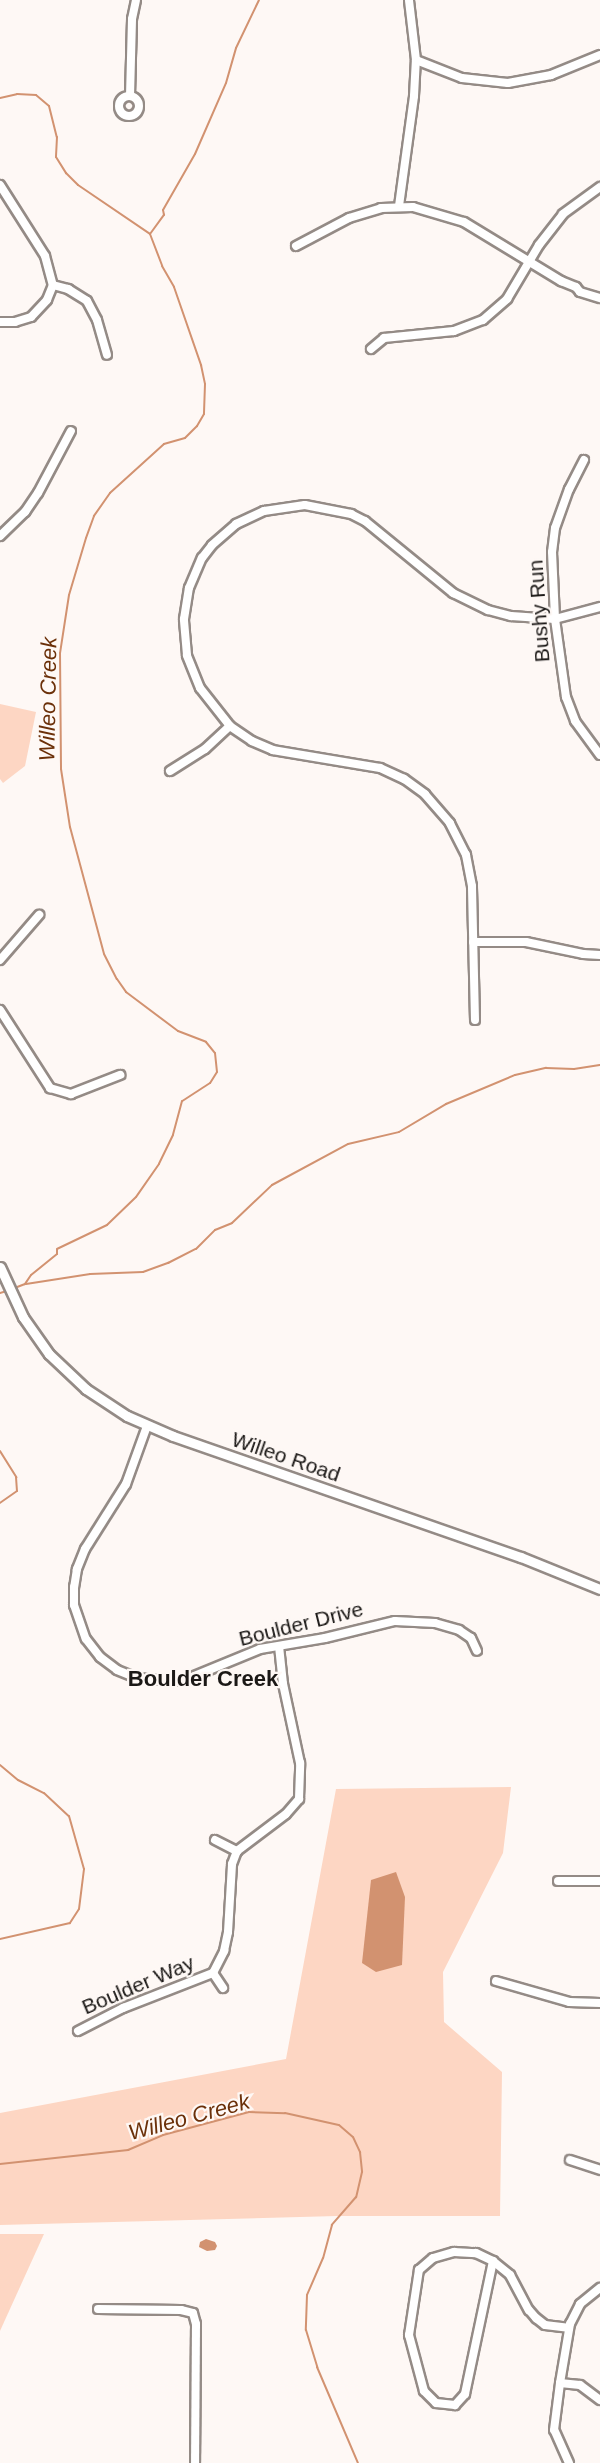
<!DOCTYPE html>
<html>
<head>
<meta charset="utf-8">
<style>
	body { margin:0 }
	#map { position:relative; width:600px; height:2463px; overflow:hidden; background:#fef8f5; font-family:Arial,sans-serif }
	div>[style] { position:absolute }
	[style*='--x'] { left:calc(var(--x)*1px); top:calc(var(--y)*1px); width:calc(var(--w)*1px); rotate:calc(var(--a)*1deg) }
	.green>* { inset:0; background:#fdd6c3 }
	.water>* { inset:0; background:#d29270 }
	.stream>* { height:2px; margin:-1px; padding:0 1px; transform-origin:1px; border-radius:1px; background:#d29270 }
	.roads { filter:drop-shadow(2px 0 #948b86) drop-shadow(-2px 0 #948b86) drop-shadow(0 2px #948b86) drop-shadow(0 -2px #948b86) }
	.minor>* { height:8px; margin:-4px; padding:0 4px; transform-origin:4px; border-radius:4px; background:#fff }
	.minor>.ring { margin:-4px; padding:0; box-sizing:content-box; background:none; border:8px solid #fff; border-radius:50% }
	.tertiary>* { height:9px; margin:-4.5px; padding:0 4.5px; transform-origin:4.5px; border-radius:4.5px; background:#fff }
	span { translate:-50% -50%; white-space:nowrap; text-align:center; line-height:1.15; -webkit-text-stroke:4.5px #fef8f5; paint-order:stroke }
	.street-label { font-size:21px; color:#1b1816 }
	.water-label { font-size:22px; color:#6b3009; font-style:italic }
	.neighbourhood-label { font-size:22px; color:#1b1816; font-weight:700 }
</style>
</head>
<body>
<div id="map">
	<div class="green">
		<div style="clip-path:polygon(0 704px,36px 712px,25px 766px,3px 783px,0 779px)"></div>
		<div style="clip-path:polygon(511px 1787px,503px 1853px,443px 1972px,444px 2022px,502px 2072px,500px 2216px,337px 2216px,0 2225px,0 2113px,286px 2059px,336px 1789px)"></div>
		<div style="clip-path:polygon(0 2234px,44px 2234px,0 2331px)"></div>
	</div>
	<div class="water">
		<div style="clip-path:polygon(396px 1872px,405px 1897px,402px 1965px,376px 1972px,362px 1963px,371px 1880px)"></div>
		<div style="clip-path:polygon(206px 2239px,215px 2242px,217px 2246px,215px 2250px,207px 2251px,199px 2247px,200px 2242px)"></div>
	</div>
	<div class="stream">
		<div style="--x:0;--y:98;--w:17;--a:-13"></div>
		<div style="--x:17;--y:94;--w:19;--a:3"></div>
		<div style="--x:36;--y:95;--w:17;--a:40"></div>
		<div style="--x:49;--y:106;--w:32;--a:76"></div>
		<div style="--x:57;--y:137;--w:20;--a:93"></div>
		<div style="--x:56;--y:157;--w:19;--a:58"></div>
		<div style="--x:66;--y:173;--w:17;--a:45"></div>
		<div style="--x:78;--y:185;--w:87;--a:34.2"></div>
		<div style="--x:150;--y:234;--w:34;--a:69"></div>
		<div style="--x:162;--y:266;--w:24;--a:60"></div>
		<div style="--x:174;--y:287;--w:83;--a:70.9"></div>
		<div style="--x:201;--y:365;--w:19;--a:78"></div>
		<div style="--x:205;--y:384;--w:30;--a:92"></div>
		<div style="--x:204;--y:414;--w:14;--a:120"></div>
		<div style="--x:197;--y:426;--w:17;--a:135"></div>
		<div style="--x:185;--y:438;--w:22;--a:164"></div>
		<div style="--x:164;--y:444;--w:73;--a:137.8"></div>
		<div style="--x:110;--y:493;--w:28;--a:125"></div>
		<div style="--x:94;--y:516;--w:23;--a:110"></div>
		<div style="--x:86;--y:538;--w:59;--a:106.6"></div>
		<div style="--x:69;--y:595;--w:59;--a:98.8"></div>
		<div style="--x:60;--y:653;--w:116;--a:89.5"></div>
		<div style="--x:61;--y:769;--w:59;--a:81.2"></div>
		<div style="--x:70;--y:827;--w:131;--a:75"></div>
		<div style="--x:104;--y:954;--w:28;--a:63"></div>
		<div style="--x:117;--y:979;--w:16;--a:55"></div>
		<div style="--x:126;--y:992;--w:65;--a:36.9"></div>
		<div style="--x:178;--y:1031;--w:30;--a:21"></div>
		<div style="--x:206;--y:1042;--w:14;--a:51"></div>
		<div style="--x:215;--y:1053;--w:19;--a:84"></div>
		<div style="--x:217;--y:1072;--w:13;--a:122"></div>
		<div style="--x:210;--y:1083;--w:33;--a:147"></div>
		<div style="--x:182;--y:1101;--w:35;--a:105"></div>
		<div style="--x:173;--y:1135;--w:32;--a:116"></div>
		<div style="--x:159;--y:1164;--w:40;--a:124.9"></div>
		<div style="--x:136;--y:1197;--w:40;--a:136"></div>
		<div style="--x:107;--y:1225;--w:55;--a:154.4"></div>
		<div style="--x:57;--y:1249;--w:5;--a:90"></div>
		<div style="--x:57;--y:1254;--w:33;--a:141"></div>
		<div style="--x:31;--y:1275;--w:11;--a:124"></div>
		<div style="--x:25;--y:1284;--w:14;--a:159"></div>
		<div style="--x:150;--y:234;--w:24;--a:-54"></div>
		<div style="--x:164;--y:215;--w:5;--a:-101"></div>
		<div style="--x:163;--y:210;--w:64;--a:-60.3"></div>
		<div style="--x:195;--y:154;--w:77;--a:-66.4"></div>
		<div style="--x:226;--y:83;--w:36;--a:-74"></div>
		<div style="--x:236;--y:48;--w:53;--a:-64.4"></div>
		<div style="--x:26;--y:1284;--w:65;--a:-8.9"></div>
		<div style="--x:90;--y:1274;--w:53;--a:-2.2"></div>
		<div style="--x:143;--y:1272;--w:27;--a:-20"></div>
		<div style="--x:168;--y:1263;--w:31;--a:-27"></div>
		<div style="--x:196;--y:1249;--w:27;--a:-45"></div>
		<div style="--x:215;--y:1230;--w:18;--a:-22"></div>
		<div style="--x:232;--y:1223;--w:55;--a:-43.5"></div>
		<div style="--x:272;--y:1185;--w:86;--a:-28.3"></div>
		<div style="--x:348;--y:1144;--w:52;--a:-13.2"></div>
		<div style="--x:399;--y:1132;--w:55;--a:-30.8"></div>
		<div style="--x:446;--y:1104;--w:75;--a:-22.8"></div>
		<div style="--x:515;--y:1075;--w:32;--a:-13"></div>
		<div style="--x:546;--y:1068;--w:28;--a:2"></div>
		<div style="--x:574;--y:1069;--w:26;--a:-9"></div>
		<div style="--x:0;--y:1293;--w:7;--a:-16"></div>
		<div style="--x:0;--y:1451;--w:31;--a:58"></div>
		<div style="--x:16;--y:1477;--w:14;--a:86"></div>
		<div style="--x:17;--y:1491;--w:21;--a:145"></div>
		<div style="--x:0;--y:1765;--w:23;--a:40"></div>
		<div style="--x:18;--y:1780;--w:29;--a:27"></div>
		<div style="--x:44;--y:1793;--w:34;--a:43"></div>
		<div style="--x:69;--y:1816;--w:55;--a:74.2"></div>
		<div style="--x:84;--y:1869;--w:40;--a:97.1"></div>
		<div style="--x:79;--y:1909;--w:17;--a:123"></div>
		<div style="--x:70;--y:1923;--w:72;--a:167.1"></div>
		<div style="--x:0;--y:2164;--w:129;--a:-6.2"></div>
		<div style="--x:128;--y:2150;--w:38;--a:-23"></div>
		<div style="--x:163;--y:2135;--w:89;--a:-15"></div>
		<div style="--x:249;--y:2112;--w:36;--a:2"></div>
		<div style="--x:285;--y:2113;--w:55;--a:12.5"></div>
		<div style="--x:339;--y:2125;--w:18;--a:41"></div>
		<div style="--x:353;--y:2137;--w:17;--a:65"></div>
		<div style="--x:360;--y:2152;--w:20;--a:84"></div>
		<div style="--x:362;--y:2172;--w:26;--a:103"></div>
		<div style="--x:356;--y:2197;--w:37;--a:131"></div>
		<div style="--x:332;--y:2225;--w:34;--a:105"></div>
		<div style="--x:323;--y:2258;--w:40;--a:113.4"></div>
		<div style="--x:307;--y:2295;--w:35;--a:92"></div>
		<div style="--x:306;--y:2330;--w:39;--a:73"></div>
		<div style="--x:317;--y:2367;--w:104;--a:66.9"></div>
	</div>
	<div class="roads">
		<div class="minor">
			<div style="--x:416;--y:60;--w:49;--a:21.4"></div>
			<div style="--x:462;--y:78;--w:46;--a:6.2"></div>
			<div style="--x:508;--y:83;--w:44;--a:-10.5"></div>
			<div style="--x:551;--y:75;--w:53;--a:-22.2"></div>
			<div style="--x:130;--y:96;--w:77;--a:-88.5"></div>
			<div style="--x:132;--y:19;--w:19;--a:-78"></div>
			<div class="ring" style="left:119px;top:96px;width:12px;height:12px"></div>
			<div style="--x:0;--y:185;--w:84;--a:57.6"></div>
			<div style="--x:45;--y:256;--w:30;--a:75"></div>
			<div style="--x:53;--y:285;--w:16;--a:112"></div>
			<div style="--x:47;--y:300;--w:23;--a:133"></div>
			<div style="--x:31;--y:317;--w:17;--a:163"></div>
			<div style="--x:15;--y:322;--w:15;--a:180"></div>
			<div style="--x:399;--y:206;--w:111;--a:-82.2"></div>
			<div style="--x:414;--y:96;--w:36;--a:-87"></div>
			<div style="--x:416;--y:60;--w:60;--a:-96.7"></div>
			<div style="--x:296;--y:246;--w:60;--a:-27.8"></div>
			<div style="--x:349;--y:218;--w:34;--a:-17"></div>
			<div style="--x:381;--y:208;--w:32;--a:-2"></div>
			<div style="--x:413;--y:207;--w:53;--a:16.4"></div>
			<div style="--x:464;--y:222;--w:114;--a:31.3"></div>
			<div style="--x:561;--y:281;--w:16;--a:22"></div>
			<div style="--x:576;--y:287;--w:6;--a:51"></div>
			<div style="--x:580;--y:292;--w:21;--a:17"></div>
			<div style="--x:53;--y:285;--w:16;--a:15"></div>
			<div style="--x:68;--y:289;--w:22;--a:32"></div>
			<div style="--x:87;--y:301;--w:21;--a:62"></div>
			<div style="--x:97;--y:320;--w:36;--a:74"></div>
			<div style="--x:371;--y:349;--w:17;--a:-40"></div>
			<div style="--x:384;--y:338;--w:70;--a:-5.7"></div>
			<div style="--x:454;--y:331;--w:31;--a:-21"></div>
			<div style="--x:483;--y:320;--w:32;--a:-41"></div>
			<div style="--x:507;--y:299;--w:63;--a:-59.3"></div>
			<div style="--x:539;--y:245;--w:39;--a:-52"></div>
			<div style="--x:563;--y:214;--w:46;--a:-36.1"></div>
			<div style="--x:584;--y:460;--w:33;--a:117"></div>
			<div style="--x:569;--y:489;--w:41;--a:109.7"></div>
			<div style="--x:555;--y:528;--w:24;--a:97"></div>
			<div style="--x:552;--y:552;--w:67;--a:87.4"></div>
			<div style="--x:555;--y:619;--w:79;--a:82"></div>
			<div style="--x:566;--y:697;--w:26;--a:69"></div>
			<div style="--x:575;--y:721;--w:42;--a:53.7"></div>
			<div style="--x:0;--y:536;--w:35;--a:-44"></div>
			<div style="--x:25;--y:512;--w:23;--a:-56"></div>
			<div style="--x:38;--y:493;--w:70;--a:-62"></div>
			<div style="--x:170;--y:771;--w:41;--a:-32.2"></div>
			<div style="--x:205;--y:749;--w:34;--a:-43"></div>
			<div style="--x:473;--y:942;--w:53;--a:0"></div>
			<div style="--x:526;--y:942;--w:58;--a:11.9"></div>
			<div style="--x:583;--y:954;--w:17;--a:3"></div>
			<div style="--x:0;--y:960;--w:60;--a:-49.1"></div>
			<div style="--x:0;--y:1010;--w:93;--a:57.3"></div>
			<div style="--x:50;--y:1088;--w:22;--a:16"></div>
			<div style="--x:71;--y:1094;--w:53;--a:-21.2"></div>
			<div style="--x:475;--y:1020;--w:134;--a:-91.3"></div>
			<div style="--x:472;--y:886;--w:32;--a:-101"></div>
			<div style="--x:466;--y:855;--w:36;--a:-117"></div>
			<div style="--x:450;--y:823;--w:38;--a:-131"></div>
			<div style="--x:425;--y:794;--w:26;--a:-144"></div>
			<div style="--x:404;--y:779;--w:26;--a:-155"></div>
			<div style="--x:380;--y:768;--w:109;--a:-170.5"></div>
			<div style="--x:273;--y:750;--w:23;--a:-157"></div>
			<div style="--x:252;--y:741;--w:27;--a:-146"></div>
			<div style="--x:230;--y:726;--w:48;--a:-128.3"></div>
			<div style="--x:200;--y:688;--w:35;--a:-112"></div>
			<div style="--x:187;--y:655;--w:36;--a:-95"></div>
			<div style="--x:184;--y:619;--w:31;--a:-81"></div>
			<div style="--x:189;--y:588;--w:33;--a:-67"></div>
			<div style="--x:202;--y:558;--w:16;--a:-52"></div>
			<div style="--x:212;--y:545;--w:32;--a:-41"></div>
			<div style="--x:236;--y:524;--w:31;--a:-25"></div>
			<div style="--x:264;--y:511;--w:41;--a:-8.3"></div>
			<div style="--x:305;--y:505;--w:47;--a:11.1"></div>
			<div style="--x:351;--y:514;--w:16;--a:27"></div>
			<div style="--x:365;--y:521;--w:114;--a:39.3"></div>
			<div style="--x:453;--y:593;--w:39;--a:26"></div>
			<div style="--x:488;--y:610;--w:24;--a:15"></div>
			<div style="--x:511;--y:616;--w:44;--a:3.9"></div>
			<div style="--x:555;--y:619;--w:47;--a:-14.9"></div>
			<div style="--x:147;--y:1426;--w:62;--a:109.9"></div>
			<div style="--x:126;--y:1484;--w:77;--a:122.2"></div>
			<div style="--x:85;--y:1549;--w:22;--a:112"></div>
			<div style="--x:77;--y:1569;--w:18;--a:99"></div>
			<div style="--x:74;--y:1587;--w:18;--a:90"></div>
			<div style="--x:74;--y:1605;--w:36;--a:71"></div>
			<div style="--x:86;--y:1639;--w:23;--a:52"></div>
			<div style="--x:100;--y:1657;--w:21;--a:37"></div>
			<div style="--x:117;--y:1670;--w:22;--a:22"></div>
			<div style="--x:137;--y:1678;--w:36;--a:5"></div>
			<div style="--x:173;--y:1681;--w:14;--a:-8"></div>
			<div style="--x:187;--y:1679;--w:79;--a:-22.3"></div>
			<div style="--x:260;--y:1649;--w:66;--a:-9.6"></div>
			<div style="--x:325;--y:1638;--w:72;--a:-13.7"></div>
			<div style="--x:395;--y:1621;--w:40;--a:2.9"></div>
			<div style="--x:435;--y:1623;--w:25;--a:16"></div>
			<div style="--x:459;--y:1630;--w:14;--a:34"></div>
			<div style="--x:471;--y:1638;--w:14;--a:65"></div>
			<div style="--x:215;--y:1840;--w:25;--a:27"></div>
			<div style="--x:237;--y:1851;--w:61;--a:-37.1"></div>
			<div style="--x:286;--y:1814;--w:20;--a:-49"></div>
			<div style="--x:299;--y:1799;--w:36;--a:-88"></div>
			<div style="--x:300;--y:1763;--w:81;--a:-102.1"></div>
			<div style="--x:283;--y:1684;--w:38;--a:-96"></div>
			<div style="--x:558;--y:1881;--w:42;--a:0"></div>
			<div style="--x:213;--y:1973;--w:18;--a:56"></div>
			<div style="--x:496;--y:1981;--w:76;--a:16"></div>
			<div style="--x:569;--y:2002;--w:31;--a:2"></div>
			<div style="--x:78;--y:2031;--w:51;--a:-27.1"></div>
			<div style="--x:123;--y:2008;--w:97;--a:-21.3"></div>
			<div style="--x:213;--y:1973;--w:25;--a:-63"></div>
			<div style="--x:224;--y:1951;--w:19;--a:-78"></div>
			<div style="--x:228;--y:1932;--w:68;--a:-86.6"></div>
			<div style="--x:232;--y:1864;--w:14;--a:-69"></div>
			<div style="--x:570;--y:2160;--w:32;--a:18"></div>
			<div style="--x:454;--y:2252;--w:22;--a:3"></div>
			<div style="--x:476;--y:2253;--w:19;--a:25"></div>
			<div style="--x:493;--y:2261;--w:136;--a:101.9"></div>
			<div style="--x:465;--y:2394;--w:15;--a:132"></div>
			<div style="--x:455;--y:2405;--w:19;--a:-174"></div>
			<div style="--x:436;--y:2403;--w:17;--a:-135"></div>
			<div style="--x:424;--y:2391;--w:58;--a:-105"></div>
			<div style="--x:409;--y:2335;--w:66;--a:-81.3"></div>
			<div style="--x:419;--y:2270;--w:18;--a:-41"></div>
			<div style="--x:433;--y:2258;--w:22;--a:-16"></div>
			<div style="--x:493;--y:2261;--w:22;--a:39"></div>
			<div style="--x:510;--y:2275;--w:40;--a:62"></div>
			<div style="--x:529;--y:2310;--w:11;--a:49"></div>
			<div style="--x:536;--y:2318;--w:11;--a:38"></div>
			<div style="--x:545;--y:2325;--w:23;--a:7"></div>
			<div style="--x:98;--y:2309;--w:83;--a:0.7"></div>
			<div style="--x:181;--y:2310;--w:12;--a:14"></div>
			<div style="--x:193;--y:2313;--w:11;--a:75"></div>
			<div style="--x:196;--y:2324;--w:139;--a:90.4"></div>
			<div style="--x:560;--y:2383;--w:60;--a:-80.4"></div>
			<div style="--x:570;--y:2324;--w:22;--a:-63"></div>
			<div style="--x:580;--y:2304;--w:26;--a:-39"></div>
			<div style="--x:569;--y:2463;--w:36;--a:-114"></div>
			<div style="--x:554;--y:2430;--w:47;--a:-82.7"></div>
			<div style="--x:560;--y:2383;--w:20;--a:6"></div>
			<div style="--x:580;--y:2385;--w:25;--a:37"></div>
		</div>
		<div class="tertiary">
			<div style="--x:0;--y:1267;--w:55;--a:65.3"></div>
			<div style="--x:23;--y:1317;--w:45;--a:54.9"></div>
			<div style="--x:49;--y:1354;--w:51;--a:43.4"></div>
			<div style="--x:86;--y:1389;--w:49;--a:33.4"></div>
			<div style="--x:127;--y:1416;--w:50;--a:23.5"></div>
			<div style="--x:173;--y:1436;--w:368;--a:19.2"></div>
			<div style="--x:521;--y:1557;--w:85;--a:22.1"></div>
		</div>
	</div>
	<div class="street-label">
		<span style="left:539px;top:611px;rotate:-94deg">Bushy Run</span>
		<span style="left:286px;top:1457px;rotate:19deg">Willeo Road</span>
		<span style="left:301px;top:1624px;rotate:-14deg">Boulder Drive</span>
		<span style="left:138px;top:1985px;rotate:-23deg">Boulder Way</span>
	</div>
	<div class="water-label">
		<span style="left:48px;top:699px;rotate:-89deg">Willeo Creek</span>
		<span style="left:189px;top:2117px;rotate:-15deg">Willeo Creek</span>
	</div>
	<div class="neighbourhood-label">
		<span style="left:203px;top:1679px">Boulder Creek</span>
	</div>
</div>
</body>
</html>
